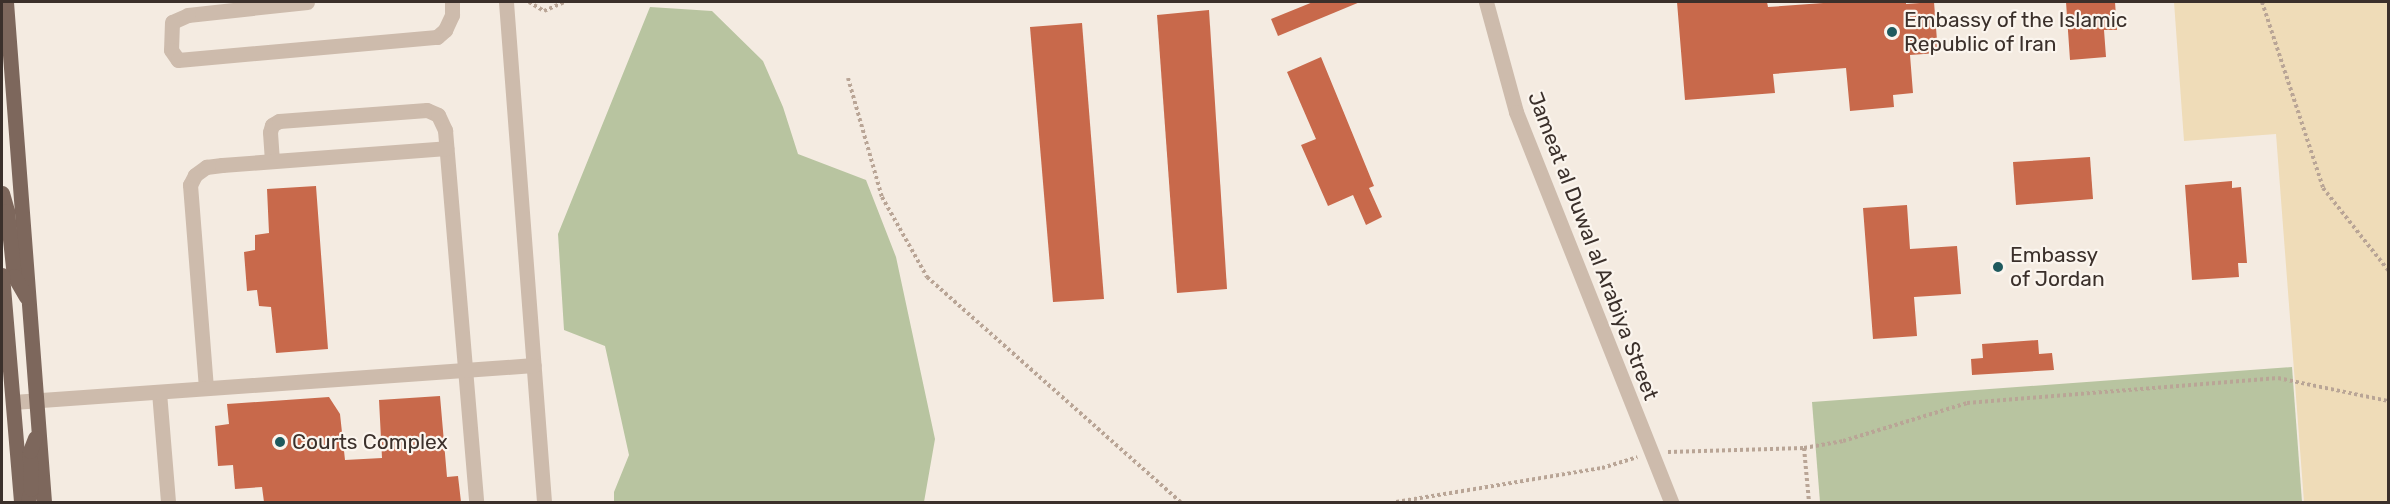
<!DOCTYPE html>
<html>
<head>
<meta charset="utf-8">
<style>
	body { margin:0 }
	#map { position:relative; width:2390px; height:504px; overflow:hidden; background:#f4ebe1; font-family:Rubik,sans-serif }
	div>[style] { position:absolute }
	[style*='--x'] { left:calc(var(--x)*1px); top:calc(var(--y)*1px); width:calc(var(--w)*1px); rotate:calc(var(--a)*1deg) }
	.green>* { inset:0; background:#b8c4a0 }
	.sand>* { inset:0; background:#efdcb8 }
	.building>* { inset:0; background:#c8694b }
	.path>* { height:4px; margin-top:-2px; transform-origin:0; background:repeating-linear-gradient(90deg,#b9a596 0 3px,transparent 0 6px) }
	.minor>* { height:15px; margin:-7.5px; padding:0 7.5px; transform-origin:7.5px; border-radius:7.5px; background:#cdbbac }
	.major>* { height:15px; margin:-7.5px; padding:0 7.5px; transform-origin:7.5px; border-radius:7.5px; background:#7d675c }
	.dots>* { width:16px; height:16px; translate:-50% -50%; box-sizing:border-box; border:3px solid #fbf5ee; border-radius:50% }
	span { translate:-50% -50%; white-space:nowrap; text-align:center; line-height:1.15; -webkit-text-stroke:4.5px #fbf5ee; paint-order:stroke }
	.poi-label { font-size:21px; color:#3b302b }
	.left { translate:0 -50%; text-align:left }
	.street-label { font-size:21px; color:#3b302b }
	.frame { position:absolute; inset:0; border:3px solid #3b302b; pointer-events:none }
</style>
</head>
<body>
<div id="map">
	<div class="green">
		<div style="clip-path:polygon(650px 7px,712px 11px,763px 61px,783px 107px,798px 154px,866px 180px,896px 257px,935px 439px,924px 502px,614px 502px,614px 492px,629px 455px,605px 346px,564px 330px,558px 234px)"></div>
		<div style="clip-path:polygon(2292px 367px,2302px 502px,1820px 502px,1812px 402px)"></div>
	</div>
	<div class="sand">
		<div style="clip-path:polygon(2174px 2px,2388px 2px,2388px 502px,2304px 502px,2276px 134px,2184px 141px)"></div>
	</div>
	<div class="building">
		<div style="clip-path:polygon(1313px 2px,1360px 2px,1278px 36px,1271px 19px)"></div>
		<div style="clip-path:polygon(1677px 2px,1767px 2px,1768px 7px,1837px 2px,1906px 2px,1906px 4px,1934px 2px,1938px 53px,1910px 55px,1913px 93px,1893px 95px,1894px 107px,1850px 111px,1846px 68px,1773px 74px,1775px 93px,1685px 100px)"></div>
		<div style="clip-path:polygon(2066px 2px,2115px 2px,2117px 30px,2104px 30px,2106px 57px,2070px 60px)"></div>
		<div style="clip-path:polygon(1209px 10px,1227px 289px,1177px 293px,1157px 15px)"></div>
		<div style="clip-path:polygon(1082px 23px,1104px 299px,1053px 302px,1030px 27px)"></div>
		<div style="clip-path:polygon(1321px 57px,1374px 186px,1369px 188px,1382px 217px,1366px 225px,1353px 195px,1328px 206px,1301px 145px,1316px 139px,1287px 72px)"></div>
		<div style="clip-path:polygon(2090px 157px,2093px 199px,2016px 205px,2013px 162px)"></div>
		<div style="clip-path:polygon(2232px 181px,2232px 188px,2241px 187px,2247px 263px,2238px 263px,2239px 277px,2192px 280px,2185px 185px)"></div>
		<div style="clip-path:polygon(316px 186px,328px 349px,276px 353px,271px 307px,259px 306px,257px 290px,247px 291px,244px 252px,255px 250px,255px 235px,269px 233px,267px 189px)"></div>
		<div style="clip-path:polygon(1907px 205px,1910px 249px,1957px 246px,1961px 294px,1914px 297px,1917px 336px,1873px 339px,1863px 208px)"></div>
		<div style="clip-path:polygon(2038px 340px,2039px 354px,2052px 353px,2054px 370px,1972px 375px,1971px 359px,1983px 358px,1982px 344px)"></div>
		<div style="clip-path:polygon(440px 396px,447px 477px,458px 476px,461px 502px,264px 502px,262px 487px,235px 489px,233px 465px,218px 466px,215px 426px,229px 424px,227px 404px,329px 397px,340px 414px,345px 460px,382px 458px,379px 400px)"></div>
	</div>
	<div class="path">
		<div style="--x:529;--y:2;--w:17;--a:31"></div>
		<div style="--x:544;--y:11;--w:22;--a:-24"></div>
		<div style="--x:2262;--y:2;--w:196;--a:71.8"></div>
		<div style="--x:2323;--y:188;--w:105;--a:51.6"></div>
		<div style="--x:848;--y:78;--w:124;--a:74.1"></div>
		<div style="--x:882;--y:197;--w:92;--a:60.6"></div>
		<div style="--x:927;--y:277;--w:339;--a:41.6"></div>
		<div style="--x:1804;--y:448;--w:40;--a:-10"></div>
		<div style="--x:1843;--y:441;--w:130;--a:-17"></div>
		<div style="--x:1967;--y:403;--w:312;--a:-4.6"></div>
		<div style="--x:2278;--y:378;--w:112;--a:11.8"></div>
		<div style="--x:1668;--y:452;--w:136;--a:-1.7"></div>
		<div style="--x:1804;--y:448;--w:54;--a:84.7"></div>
		<div style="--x:1396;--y:502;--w:209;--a:-9.4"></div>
		<div style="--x:1602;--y:468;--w:37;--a:-17"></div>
	</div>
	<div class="minor">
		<div style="--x:307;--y:2;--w:120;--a:173.8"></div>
		<div style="--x:188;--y:15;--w:17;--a:156"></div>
		<div style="--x:172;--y:22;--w:28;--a:92"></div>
		<div style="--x:171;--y:50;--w:12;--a:55"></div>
		<div style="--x:178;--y:60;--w:260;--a:-5.1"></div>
		<div style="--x:437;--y:37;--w:11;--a:-41"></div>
		<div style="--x:445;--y:30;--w:17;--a:-65"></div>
		<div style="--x:452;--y:15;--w:13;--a:-90"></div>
		<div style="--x:506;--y:2;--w:501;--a:85.65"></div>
		<div style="--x:1486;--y:2;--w:114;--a:74.7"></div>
		<div style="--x:1516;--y:112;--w:420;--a:68.3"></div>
		<div style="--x:272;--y:161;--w:29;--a:-94"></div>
		<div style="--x:270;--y:132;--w:7;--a:-74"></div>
		<div style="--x:272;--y:125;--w:8;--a:-30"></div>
		<div style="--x:279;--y:121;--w:148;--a:-4.3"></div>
		<div style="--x:427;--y:110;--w:12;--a:24"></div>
		<div style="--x:438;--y:115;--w:17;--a:65"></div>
		<div style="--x:445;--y:130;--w:373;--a:85.2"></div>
		<div style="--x:206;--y:388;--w:204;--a:-94.5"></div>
		<div style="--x:190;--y:185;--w:11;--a:-63"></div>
		<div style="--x:195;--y:175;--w:14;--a:-36"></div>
		<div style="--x:206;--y:167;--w:16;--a:-7"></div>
		<div style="--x:222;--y:165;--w:225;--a:-4.3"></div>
		<div style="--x:159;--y:392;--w:110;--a:85.3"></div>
		<div style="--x:13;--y:402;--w:522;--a:-4.06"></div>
	</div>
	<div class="major">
		<div style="--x:6;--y:2;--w:501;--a:85.65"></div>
		<div style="--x:2;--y:193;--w:19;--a:74"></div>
		<div style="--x:7;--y:211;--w:65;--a:83.9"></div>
		<div style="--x:14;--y:276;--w:24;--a:60"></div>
		<div style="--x:2;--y:275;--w:228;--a:85.2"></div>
		<div style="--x:28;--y:502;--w:13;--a:-77"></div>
		<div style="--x:31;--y:489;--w:38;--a:-92"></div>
		<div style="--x:30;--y:451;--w:14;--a:-69"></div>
	</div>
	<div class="dots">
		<div style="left:1892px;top:32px;background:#1f5a5e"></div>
		<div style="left:1998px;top:267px;background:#1f5a5e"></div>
		<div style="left:280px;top:442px;background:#1f5a5e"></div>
	</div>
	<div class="poi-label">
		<span class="left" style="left:1904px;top:32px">Embassy of the Islamic<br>Republic of Iran</span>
		<span class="left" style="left:2010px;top:267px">Embassy<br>of Jordan</span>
		<span class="left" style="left:292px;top:442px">Courts Complex</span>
	</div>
	<div class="street-label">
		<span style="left:1593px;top:246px;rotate:69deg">Jameat al Duwal al Arabiya Street</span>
	</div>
	<div class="frame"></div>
</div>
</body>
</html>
